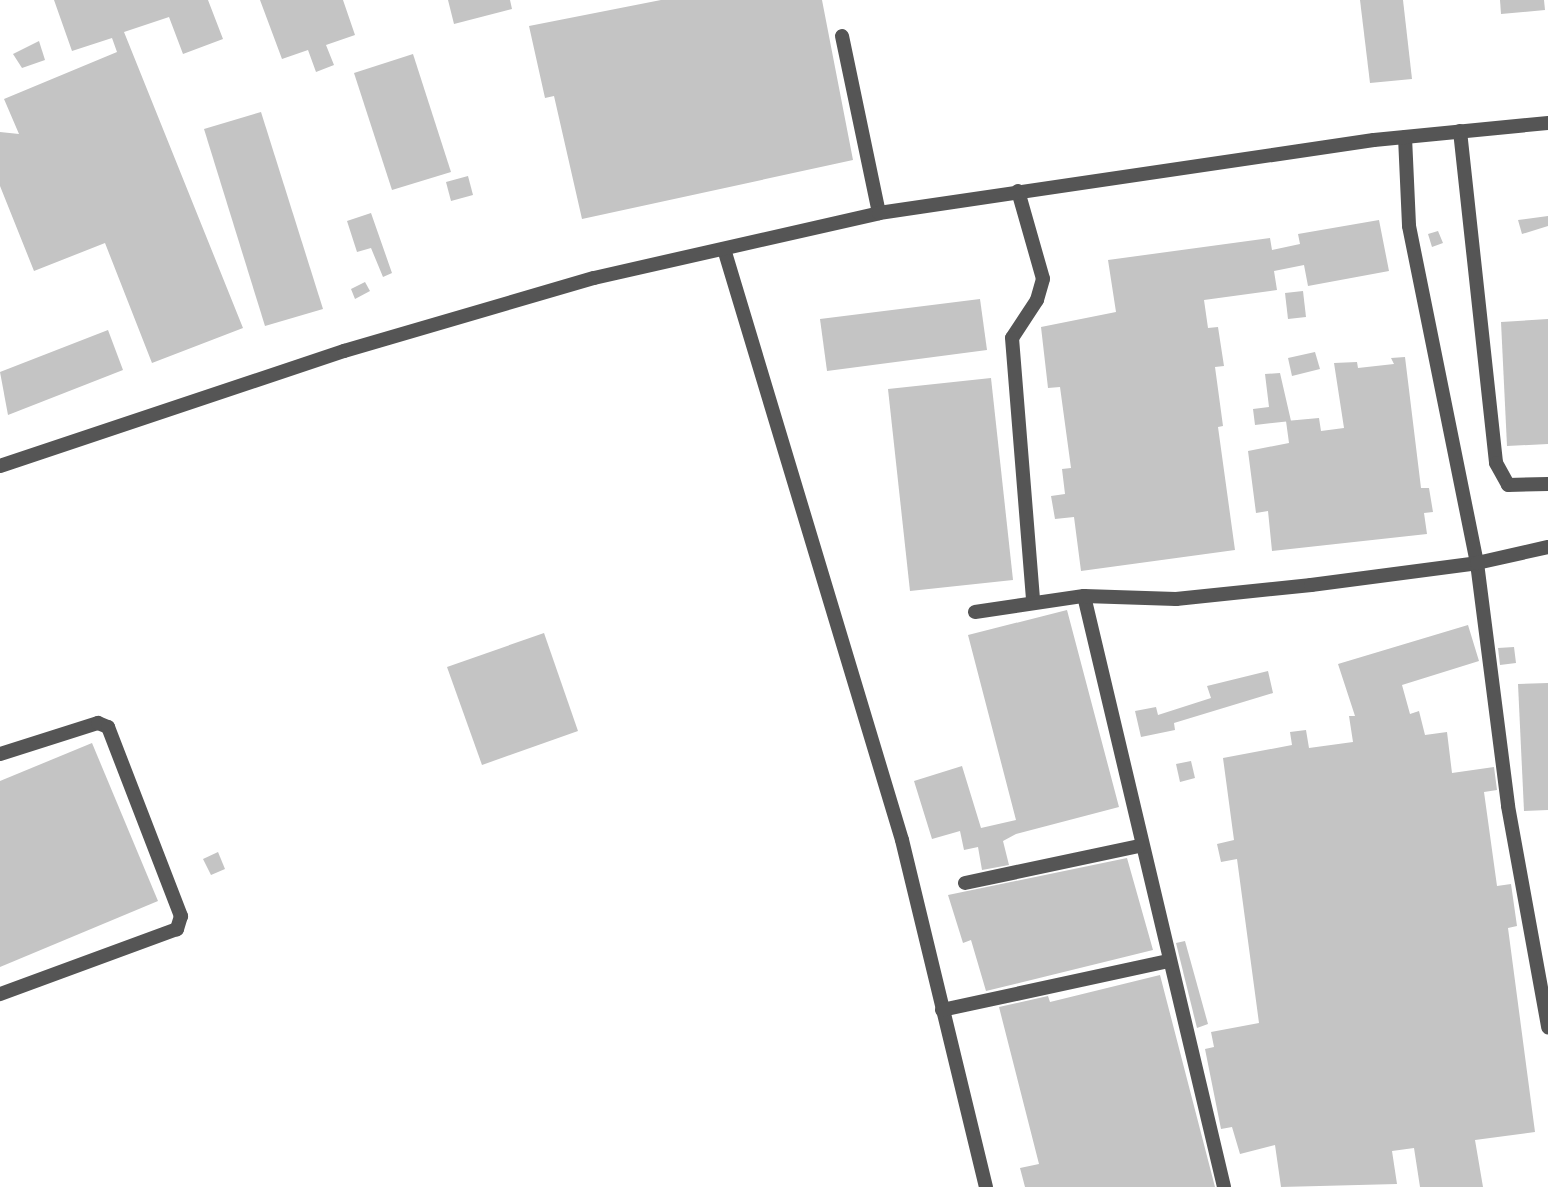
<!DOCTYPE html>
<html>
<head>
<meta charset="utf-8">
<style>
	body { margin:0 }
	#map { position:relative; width:1548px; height:1187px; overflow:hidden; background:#fff; font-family:Jost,sans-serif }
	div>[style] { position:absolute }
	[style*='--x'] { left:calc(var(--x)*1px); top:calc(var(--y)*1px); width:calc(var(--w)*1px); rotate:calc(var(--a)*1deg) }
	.building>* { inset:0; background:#c4c4c4 }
	.minor>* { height:14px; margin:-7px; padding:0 7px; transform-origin:7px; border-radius:7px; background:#555 }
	span { translate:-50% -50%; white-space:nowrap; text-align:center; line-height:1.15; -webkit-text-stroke:6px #fff; paint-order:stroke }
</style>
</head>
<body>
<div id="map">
	<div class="building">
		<div style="clip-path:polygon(54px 0,208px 0,223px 39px,183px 54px,169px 17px,124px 32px,243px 328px,152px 363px,105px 243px,34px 271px,0 186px,0 132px,19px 134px,4px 99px,117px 52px,112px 38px,72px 51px)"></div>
		<div style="clip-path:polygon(260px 0,343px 0,355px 35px,326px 45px,334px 65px,316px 72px,308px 50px,282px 59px)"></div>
		<div style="clip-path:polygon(448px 0,510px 0,512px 9px,454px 24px)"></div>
		<div style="clip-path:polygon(661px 0,822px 0,853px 160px,582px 219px,554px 96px,545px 98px,529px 26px)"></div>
		<div style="clip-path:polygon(1360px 0,1403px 0,1412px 79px,1370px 83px)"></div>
		<div style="clip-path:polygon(1500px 0,1544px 0,1545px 10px,1501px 14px)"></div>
		<div style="clip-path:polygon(39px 41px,45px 60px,22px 68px,13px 54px)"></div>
		<div style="clip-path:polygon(413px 54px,451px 172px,392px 190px,354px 73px)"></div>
		<div style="clip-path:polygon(261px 112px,323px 309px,265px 326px,204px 129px)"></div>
		<div style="clip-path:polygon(468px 176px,473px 195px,451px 201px,446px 182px)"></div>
		<div style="clip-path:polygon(371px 213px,392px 273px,383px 277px,371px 248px,357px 252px,347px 221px)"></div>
		<div style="clip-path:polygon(1548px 216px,1548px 226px,1522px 234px,1518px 220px)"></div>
		<div style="clip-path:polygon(1379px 220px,1389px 271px,1308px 286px,1304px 265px,1274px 271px,1277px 290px,1204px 300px,1208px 328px,1218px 327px,1224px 366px,1215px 367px,1223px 426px,1218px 427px,1235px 550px,1081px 571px,1074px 517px,1055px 519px,1051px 496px,1065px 494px,1062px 469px,1071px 468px,1060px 387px,1048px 388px,1041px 327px,1116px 312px,1108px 260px,1270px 238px,1272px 250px,1300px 244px,1298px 234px)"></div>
		<div style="clip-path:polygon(1438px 231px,1443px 243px,1432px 247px,1428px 234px)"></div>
		<div style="clip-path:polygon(365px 282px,370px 291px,355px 299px,351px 289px)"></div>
		<div style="clip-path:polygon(1303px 291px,1306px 317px,1288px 319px,1285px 293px)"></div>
		<div style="clip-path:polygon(980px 299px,987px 350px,827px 371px,820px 319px)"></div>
		<div style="clip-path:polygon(1548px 319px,1548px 444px,1507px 446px,1501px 322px)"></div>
		<div style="clip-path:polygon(108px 330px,123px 370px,8px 415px,0 372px)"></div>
		<div style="clip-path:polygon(1315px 352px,1320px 369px,1292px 376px,1288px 358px)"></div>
		<div style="clip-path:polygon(1405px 357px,1421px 488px,1429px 488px,1433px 512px,1424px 513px,1427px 534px,1272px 551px,1268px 511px,1256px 513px,1248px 451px,1289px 443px,1286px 421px,1319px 418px,1321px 431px,1344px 428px,1334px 363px,1357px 362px,1358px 368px,1394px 364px,1391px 358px)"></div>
		<div style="clip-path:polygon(1280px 373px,1291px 421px,1255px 425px,1253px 409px,1269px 407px,1265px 374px)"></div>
		<div style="clip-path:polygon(991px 378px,1013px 580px,910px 591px,888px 389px)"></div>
		<div style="clip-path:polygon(1067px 610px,1119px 807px,1016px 834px,1003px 841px,1009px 865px,982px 870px,978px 847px,964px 850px,960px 831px,932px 839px,914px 781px,962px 766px,981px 828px,1016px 820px,968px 635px)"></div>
		<div style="clip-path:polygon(1468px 625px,1479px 661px,1402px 685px,1410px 714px,1419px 711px,1425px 735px,1447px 732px,1452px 773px,1494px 767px,1497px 790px,1484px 792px,1497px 886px,1511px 884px,1517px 926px,1508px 928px,1535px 1132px,1475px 1140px,1483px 1187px,1420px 1187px,1414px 1148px,1392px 1151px,1397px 1184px,1281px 1187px,1275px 1145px,1240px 1154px,1232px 1127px,1221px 1129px,1205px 1049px,1214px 1047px,1211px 1032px,1259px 1023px,1237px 859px,1221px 862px,1217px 844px,1234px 840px,1223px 758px,1292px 745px,1290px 732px,1306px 730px,1309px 748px,1353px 742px,1349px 716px,1355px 716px,1338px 664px)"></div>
		<div style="clip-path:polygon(544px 633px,578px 731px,482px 765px,447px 667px)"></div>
		<div style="clip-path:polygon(1514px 647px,1516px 663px,1500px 665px,1498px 648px)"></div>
		<div style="clip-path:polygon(1268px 671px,1273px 693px,1174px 723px,1175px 730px,1141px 737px,1135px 711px,1156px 707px,1158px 715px,1211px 698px,1207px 686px)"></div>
		<div style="clip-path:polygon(1548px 683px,1548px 810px,1524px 811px,1518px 684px)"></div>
		<div style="clip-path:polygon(92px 743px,158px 901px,0 967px,0 781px)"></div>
		<div style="clip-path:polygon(1191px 761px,1195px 778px,1180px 782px,1176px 764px)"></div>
		<div style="clip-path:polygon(218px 852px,225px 869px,211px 875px,203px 859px)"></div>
		<div style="clip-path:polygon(1127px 858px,1153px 950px,986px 991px,971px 940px,963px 943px,948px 895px)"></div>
		<div style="clip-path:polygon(1185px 941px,1208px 1024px,1197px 1028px,1176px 943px)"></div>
		<div style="clip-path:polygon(1160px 975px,1215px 1187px,1025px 1187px,1020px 1168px,1039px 1164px,999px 1007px,1048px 996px,1050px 1002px)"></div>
	</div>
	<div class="minor">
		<div style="--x:842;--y:36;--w:181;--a:78.2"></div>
		<div style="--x:1460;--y:131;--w:334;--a:83.8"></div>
		<div style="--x:1496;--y:463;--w:25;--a:61"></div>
		<div style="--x:1508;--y:485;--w:40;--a:-1.4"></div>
		<div style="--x:1405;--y:137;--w:89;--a:87.4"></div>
		<div style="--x:1409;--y:226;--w:344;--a:78.6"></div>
		<div style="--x:1477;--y:563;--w:245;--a:82.7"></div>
		<div style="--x:1508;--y:806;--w:225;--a:79.7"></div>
		<div style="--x:1018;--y:191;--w:91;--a:74.1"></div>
		<div style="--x:1043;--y:279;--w:22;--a:106"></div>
		<div style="--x:1037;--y:300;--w:45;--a:123.3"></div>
		<div style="--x:1012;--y:338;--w:264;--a:85.4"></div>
		<div style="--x:724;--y:249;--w:617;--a:73.24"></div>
		<div style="--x:902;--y:840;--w:357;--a:76.4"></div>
		<div style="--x:0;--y:466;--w:363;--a:-18.5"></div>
		<div style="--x:344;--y:351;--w:260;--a:-16.3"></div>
		<div style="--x:594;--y:278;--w:292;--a:-12.8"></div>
		<div style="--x:879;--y:213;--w:500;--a:-8.39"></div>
		<div style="--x:1374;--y:140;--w:175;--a:-5.6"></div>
		<div style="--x:1084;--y:596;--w:607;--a:76.67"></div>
		<div style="--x:975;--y:612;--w:110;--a:-8.4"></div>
		<div style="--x:1084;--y:596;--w:92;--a:1.9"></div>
		<div style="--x:1176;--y:599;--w:136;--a:-5.9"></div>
		<div style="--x:1311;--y:585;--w:167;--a:-7.5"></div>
		<div style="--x:1477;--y:563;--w:73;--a:-12.7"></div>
		<div style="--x:0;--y:754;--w:103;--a:-17.6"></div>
		<div style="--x:98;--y:723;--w:11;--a:22"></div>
		<div style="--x:108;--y:727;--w:203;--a:68.9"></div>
		<div style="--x:181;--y:916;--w:14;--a:107"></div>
		<div style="--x:177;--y:929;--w:189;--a:159.8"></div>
		<div style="--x:965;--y:883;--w:178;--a:-12"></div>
		<div style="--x:942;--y:1010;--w:231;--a:-12.2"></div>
	</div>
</div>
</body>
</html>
